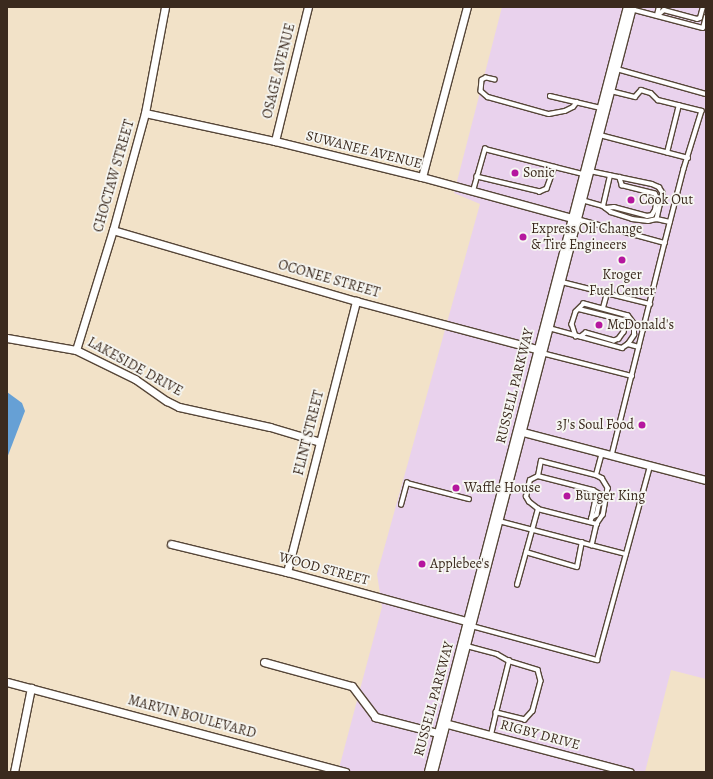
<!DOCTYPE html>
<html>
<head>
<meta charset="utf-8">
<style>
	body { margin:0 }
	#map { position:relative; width:713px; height:779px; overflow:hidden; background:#f2e2c8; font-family:Alegreya,serif }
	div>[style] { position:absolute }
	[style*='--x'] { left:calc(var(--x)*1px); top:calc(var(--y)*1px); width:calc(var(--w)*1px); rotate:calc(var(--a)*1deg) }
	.built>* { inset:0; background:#e9d2ed }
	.water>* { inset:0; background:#66a0d5 }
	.roads { filter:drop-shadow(1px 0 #564638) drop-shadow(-1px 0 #564638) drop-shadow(0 1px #564638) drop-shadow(0 -1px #564638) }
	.service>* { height:3.5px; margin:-1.75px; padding:0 1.75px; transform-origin:1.75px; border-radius:1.75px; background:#fff }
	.minor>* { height:7px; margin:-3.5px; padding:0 3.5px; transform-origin:3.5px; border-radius:3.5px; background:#fff }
	.primary>* { height:12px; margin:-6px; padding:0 6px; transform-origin:6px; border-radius:6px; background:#fff }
	.dots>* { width:11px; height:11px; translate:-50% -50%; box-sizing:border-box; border:2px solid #f6f6f2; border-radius:50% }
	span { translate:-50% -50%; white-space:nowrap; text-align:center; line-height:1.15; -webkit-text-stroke:3.5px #f6f6f2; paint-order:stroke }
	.street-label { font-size:14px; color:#3b2a1e }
	.poi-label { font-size:14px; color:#3b2a1e }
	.left { translate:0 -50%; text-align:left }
	.right { translate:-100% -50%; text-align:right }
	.frame { position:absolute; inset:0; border:8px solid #3b2a1e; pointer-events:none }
</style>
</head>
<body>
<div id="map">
	<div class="built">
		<div style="clip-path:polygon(502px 7px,706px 7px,706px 679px,671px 670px,645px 772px,338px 772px,382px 607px,377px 574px,480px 204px,454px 193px)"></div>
	</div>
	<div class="water">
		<div style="clip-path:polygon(7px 392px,22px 403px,25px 411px,7px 458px)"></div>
	</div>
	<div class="roads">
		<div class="service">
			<div style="--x:631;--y:9;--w:74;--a:14.8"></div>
			<div style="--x:703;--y:28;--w:11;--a:-75"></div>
			<div style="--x:657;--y:15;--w:8;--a:-76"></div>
			<div style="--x:657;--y:16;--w:9;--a:-41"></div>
			<div style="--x:664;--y:10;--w:34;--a:15"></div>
			<div style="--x:697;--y:19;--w:3;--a:-18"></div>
			<div style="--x:700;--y:18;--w:11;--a:-75"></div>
			<div style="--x:617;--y:69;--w:92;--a:15.7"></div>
			<div style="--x:495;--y:80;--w:9;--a:-167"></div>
			<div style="--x:486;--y:78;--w:4;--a:153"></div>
			<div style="--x:482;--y:80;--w:11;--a:95"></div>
			<div style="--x:481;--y:91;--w:9;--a:41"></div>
			<div style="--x:488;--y:97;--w:63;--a:15.6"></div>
			<div style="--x:549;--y:114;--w:16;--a:-11"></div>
			<div style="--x:565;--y:111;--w:9;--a:-27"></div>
			<div style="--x:573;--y:107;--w:6;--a:-51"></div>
			<div style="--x:611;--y:91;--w:25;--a:14"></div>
			<div style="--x:635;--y:97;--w:9;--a:-49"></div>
			<div style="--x:641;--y:90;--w:10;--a:17"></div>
			<div style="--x:651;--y:93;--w:10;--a:45"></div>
			<div style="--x:658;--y:100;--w:45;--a:14"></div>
			<div style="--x:702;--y:111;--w:61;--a:107.2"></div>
			<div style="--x:684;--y:169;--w:76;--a:104.4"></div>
			<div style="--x:550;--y:96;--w:52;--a:13.2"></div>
			<div style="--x:600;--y:135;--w:91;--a:14.6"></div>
			<div style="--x:667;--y:153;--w:49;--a:-76"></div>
			<div style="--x:555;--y:167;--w:30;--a:14"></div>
			<div style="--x:590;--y:171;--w:63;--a:11.8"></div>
			<div style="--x:652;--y:184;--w:8;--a:23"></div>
			<div style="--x:659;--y:187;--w:7;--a:56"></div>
			<div style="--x:663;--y:193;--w:27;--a:103"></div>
			<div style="--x:657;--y:219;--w:13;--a:13"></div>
			<div style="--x:473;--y:191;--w:44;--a:-74.1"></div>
			<div style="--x:485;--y:149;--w:72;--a:14.4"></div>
			<div style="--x:555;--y:167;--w:23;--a:110"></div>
			<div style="--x:547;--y:189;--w:8;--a:157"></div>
			<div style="--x:540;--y:192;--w:65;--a:-166.6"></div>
			<div style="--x:582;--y:200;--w:22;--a:16"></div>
			<div style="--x:603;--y:206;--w:10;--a:37"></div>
			<div style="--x:611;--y:212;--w:22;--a:18"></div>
			<div style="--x:632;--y:219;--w:16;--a:7"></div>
			<div style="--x:648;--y:221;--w:9;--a:-13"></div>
			<div style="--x:603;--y:206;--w:31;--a:-77"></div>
			<div style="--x:606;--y:208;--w:8;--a:-7"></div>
			<div style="--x:614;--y:207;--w:34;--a:15"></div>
			<div style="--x:647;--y:216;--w:5;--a:-11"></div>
			<div style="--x:652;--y:215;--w:6;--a:-59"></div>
			<div style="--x:655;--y:210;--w:12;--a:-81"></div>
			<div style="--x:657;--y:198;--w:4;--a:-117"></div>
			<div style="--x:655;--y:194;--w:34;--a:-166"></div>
			<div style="--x:622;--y:186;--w:9;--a:-108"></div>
			<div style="--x:577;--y:219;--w:91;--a:15.3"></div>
			<div style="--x:665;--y:243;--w:219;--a:104"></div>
			<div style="--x:562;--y:282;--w:91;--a:14"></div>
			<div style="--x:603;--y:308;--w:16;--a:-75"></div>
			<div style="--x:579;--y:309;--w:45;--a:14"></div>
			<div style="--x:623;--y:320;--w:6;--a:72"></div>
			<div style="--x:625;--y:326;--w:6;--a:99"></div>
			<div style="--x:624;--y:332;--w:9;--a:126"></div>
			<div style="--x:619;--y:339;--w:5;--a:158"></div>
			<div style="--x:614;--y:341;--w:29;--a:-164"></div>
			<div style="--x:586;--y:333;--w:6;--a:141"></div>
			<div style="--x:549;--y:328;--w:76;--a:15.3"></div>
			<div style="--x:622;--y:348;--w:7;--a:-34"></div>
			<div style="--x:628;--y:344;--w:11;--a:-56"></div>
			<div style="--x:634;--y:335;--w:11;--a:-90"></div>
			<div style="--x:634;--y:324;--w:10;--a:-127"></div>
			<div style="--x:628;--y:316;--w:46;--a:-164.7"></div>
			<div style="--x:584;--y:304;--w:11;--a:135"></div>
			<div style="--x:576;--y:312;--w:13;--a:108"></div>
			<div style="--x:572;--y:324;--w:13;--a:72"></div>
			<div style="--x:628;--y:344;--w:11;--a:15"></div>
			<div style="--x:542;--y:353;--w:93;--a:14.3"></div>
			<div style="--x:596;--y:475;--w:7;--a:27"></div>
			<div style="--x:602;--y:478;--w:12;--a:59"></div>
			<div style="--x:608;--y:488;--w:27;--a:100"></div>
			<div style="--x:603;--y:515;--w:11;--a:124"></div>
			<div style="--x:538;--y:476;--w:15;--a:-79"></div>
			<div style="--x:541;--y:461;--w:57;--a:14.3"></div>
			<div style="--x:596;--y:475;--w:23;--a:-75"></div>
			<div style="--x:401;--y:505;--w:23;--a:-75"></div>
			<div style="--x:407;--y:483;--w:64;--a:14.5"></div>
			<div style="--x:538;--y:509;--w:11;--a:-142"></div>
			<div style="--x:529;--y:502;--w:6;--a:-121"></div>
			<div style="--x:526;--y:497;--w:17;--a:-77"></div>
			<div style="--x:530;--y:480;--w:9;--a:-27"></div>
			<div style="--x:538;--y:476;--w:57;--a:14.3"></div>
			<div style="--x:593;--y:490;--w:8;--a:30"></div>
			<div style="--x:600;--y:494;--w:7;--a:90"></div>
			<div style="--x:600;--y:501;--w:14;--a:102"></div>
			<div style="--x:597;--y:515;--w:6;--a:149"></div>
			<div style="--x:591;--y:520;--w:25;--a:-78"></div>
			<div style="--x:596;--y:496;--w:6;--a:-121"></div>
			<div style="--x:499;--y:521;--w:131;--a:14.6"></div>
			<div style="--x:526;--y:552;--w:53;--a:16.4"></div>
			<div style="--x:577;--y:567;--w:25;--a:-79"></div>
			<div style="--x:517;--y:585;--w:79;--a:-74.6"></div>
			<div style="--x:538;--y:509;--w:61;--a:14.3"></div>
			<div style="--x:597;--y:524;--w:22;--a:103"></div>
			<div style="--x:472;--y:626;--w:130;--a:15.2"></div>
			<div style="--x:597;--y:660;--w:201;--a:-74.7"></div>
			<div style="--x:467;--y:646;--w:31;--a:15"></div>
			<div style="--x:497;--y:654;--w:14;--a:30"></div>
			<div style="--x:491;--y:735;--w:23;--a:-77"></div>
			<div style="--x:496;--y:713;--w:54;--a:-76"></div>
			<div style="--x:509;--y:661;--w:30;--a:17"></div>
			<div style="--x:538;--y:670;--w:11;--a:75"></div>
			<div style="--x:541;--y:681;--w:31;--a:105"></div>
			<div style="--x:533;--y:711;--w:12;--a:132"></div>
			<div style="--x:525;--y:720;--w:30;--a:-166"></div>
		</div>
		<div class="minor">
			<div style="--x:145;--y:113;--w:133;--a:12.2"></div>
			<div style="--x:275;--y:141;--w:151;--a:13.8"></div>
			<div style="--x:422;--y:177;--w:160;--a:15.3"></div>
			<div style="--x:275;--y:141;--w:138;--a:-76.2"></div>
			<div style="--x:422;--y:177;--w:176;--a:-75.2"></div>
			<div style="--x:113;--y:230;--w:253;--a:16.3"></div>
			<div style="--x:356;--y:301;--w:190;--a:14.9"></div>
			<div style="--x:7;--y:338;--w:70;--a:9.9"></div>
			<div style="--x:76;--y:350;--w:66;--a:26.2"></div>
			<div style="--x:135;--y:379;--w:39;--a:35"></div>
			<div style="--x:167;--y:401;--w:13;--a:27"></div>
			<div style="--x:179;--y:407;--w:93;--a:12.4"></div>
			<div style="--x:270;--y:427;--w:52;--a:16.7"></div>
			<div style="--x:76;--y:350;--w:126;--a:-72.9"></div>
			<div style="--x:113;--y:230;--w:121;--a:-74.7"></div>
			<div style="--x:145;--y:113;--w:108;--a:-79.3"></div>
			<div style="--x:519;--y:431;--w:193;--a:14.7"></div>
			<div style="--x:171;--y:544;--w:119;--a:13.6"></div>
			<div style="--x:287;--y:572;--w:190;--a:15.3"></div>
			<div style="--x:287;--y:572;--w:280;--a:-75.7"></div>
			<div style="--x:264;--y:662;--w:91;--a:15.3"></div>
			<div style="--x:352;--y:686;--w:39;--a:53"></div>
			<div style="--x:375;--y:717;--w:68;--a:14.4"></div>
			<div style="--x:7;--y:682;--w:350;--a:14.9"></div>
			<div style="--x:444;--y:723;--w:192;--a:14.8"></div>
			<div style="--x:14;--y:772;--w:86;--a:-78.6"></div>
		</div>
		<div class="primary">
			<div style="--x:431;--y:772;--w:790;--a:-75.42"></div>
		</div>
	</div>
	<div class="dots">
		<div style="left:515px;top:173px;background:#b5179e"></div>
		<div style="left:631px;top:200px;background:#b5179e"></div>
		<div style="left:523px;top:237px;background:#b5179e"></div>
		<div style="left:622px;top:260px;background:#b5179e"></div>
		<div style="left:599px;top:325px;background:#b5179e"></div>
		<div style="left:642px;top:425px;background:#b5179e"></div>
		<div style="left:456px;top:488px;background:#b5179e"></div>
		<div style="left:567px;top:496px;background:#b5179e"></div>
		<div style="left:422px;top:564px;background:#b5179e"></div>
	</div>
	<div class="street-label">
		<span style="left:279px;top:71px;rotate:-76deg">OSAGE AVENUE</span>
		<span style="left:364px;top:150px;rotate:14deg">SUWANEE AVENUE</span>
		<span style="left:114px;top:176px;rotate:-74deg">CHOCTAW STREET</span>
		<span style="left:329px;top:279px;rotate:16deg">OCONEE STREET</span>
		<span style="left:135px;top:367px;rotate:29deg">LAKESIDE DRIVE</span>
		<span style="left:515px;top:386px;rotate:-76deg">RUSSELL PARKWAY</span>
		<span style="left:309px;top:433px;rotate:-76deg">FLINT STREET</span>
		<span style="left:324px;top:569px;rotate:15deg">WOOD STREET</span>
		<span style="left:434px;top:699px;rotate:-75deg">RUSSELL PARKWAY</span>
		<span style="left:192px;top:717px;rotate:15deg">MARVIN BOULEVARD</span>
		<span style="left:540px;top:735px;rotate:15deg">RIGBY DRIVE</span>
	</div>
	<div class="poi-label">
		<span class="left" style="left:523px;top:173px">Sonic</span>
		<span class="left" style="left:639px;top:200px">Cook Out</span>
		<span class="left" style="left:531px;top:237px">Express Oil Change<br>&amp; Tire Engineers</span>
		<span style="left:622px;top:283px">Kroger<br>Fuel Center</span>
		<span class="left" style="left:607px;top:325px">McDonald's</span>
		<span class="right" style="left:634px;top:425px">3J's Soul Food</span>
		<span class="left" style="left:464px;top:488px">Waffle House</span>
		<span class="left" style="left:575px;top:496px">Burger King</span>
		<span class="left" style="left:430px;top:564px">Applebee's</span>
	</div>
	<div class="frame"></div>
</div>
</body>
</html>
